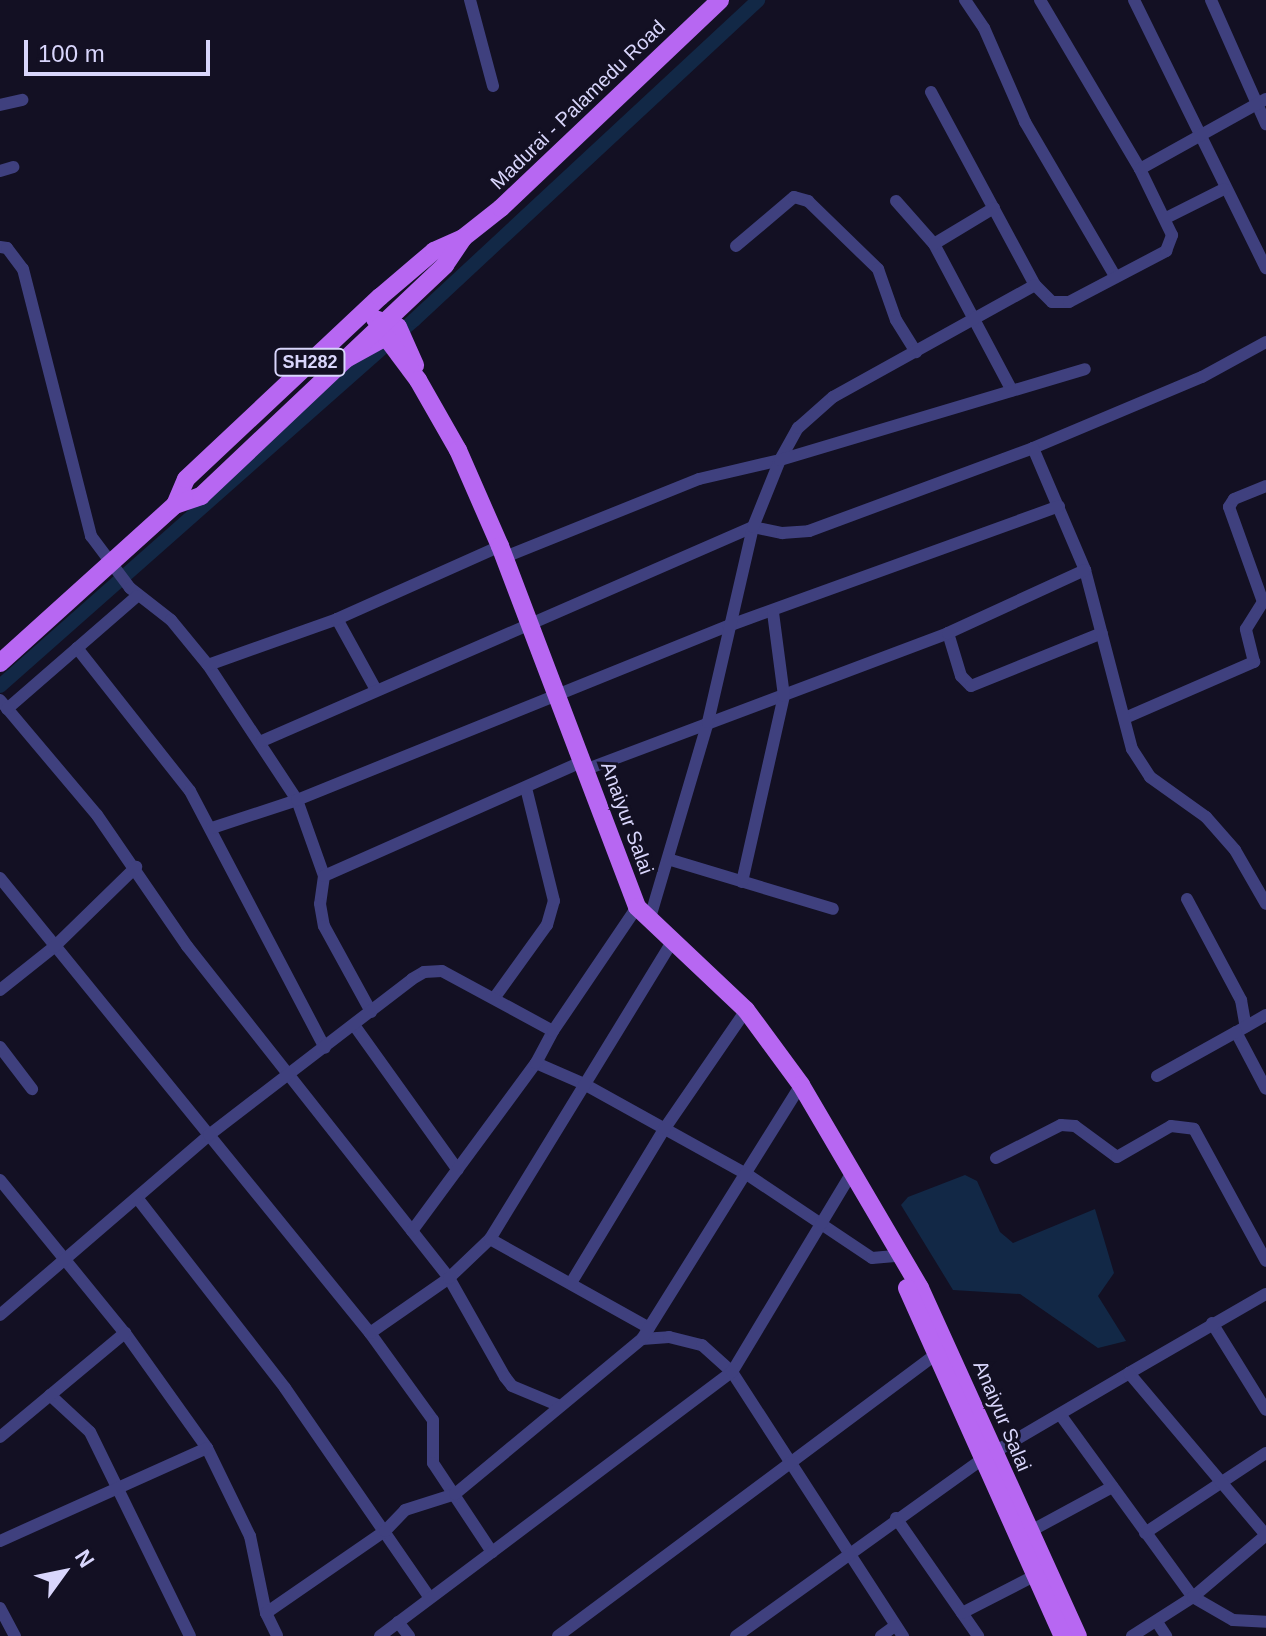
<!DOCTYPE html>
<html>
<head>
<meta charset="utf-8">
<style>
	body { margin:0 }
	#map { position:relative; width:1266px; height:1636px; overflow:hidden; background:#131023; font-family:Arial,sans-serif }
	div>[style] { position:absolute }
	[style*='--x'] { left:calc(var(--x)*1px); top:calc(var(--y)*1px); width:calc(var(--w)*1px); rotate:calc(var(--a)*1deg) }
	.water>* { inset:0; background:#122846 }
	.canal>* { height:14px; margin:-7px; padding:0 7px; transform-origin:7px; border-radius:7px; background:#122846 }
	.street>* { height:12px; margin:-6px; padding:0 6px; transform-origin:6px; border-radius:6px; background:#3f407e }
	.primary>* { height:18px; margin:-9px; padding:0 9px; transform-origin:9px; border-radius:9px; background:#b767f2 }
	span { translate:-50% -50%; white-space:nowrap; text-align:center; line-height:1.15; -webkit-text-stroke:6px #131023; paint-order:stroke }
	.shield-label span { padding:2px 6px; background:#131023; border:2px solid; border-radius:6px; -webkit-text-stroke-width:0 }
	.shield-label { font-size:18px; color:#d9d6fc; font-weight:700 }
	.street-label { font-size:20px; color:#d9d6fc }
	.north { position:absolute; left:24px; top:1532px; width:80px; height:80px; -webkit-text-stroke:6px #131023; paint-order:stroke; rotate:57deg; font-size:22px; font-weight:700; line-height:32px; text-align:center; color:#d9d6fc }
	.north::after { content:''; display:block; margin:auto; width:28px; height:36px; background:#d9d6fc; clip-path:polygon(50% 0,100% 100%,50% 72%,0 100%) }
	.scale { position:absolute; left:24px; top:40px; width:186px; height:36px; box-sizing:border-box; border:4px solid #d9d6fc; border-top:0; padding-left:10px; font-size:24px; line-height:28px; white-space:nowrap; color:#d9d6fc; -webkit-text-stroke:6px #131023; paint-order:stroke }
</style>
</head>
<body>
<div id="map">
	<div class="water">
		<div style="clip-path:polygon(965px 1175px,977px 1181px,1000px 1232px,1013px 1243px,1095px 1209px,1114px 1273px,1098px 1296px,1126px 1341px,1098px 1348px,1020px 1294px,953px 1290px,901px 1205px,908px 1197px)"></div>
	</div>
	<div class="canal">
		<div style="--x:0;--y:686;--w:553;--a:-41.48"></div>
		<div style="--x:414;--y:320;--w:470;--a:-42.9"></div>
	</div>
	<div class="street">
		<div style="--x:470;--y:0;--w:89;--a:75"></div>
		<div style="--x:965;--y:0;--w:34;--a:56"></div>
		<div style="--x:984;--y:28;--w:103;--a:66.4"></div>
		<div style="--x:1025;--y:122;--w:178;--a:59.7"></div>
		<div style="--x:1040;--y:0;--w:196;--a:59.4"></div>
		<div style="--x:1134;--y:0;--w:299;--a:63.8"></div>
		<div style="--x:1211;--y:0;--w:136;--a:66.1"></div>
		<div style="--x:931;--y:92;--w:219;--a:61.7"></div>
		<div style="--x:0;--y:105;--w:23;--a:-13"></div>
		<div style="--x:0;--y:171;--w:14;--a:-17"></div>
		<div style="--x:896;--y:201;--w:57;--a:48.5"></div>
		<div style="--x:934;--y:244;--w:166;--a:62"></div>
		<div style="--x:1166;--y:218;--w:65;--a:-26.6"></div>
		<div style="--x:934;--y:244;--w:70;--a:-31"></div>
		<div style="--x:736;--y:246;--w:76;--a:-40.2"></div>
		<div style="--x:794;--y:197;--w:15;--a:16"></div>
		<div style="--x:808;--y:201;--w:98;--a:44.2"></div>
		<div style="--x:878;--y:269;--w:54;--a:70.6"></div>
		<div style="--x:896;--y:320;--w:38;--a:58"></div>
		<div style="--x:0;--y:247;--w:7;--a:8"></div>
		<div style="--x:7;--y:248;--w:26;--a:53"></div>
		<div style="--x:23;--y:269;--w:276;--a:75.7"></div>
		<div style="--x:91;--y:536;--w:65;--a:53.1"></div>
		<div style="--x:130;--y:588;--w:52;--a:38"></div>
		<div style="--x:171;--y:620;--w:58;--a:50.6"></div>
		<div style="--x:208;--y:665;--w:162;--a:56.6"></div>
		<div style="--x:297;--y:800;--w:81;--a:70.4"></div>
		<div style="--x:324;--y:876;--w:28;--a:98"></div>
		<div style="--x:320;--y:904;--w:22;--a:80"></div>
		<div style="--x:324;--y:926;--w:98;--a:61.3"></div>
		<div style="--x:1033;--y:448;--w:183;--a:-22.8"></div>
		<div style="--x:1202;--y:377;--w:73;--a:-28.7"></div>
		<div style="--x:505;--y:557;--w:209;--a:-21.9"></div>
		<div style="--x:699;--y:479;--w:83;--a:-13.2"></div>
		<div style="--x:780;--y:460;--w:37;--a:-61"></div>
		<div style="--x:798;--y:428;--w:47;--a:-41.5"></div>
		<div style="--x:833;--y:397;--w:231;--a:-29"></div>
		<div style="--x:1035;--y:285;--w:24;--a:45"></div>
		<div style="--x:1052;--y:302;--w:17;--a:0"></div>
		<div style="--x:1069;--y:302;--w:110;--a:-27.7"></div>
		<div style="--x:1166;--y:251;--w:17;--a:-69"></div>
		<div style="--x:1172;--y:235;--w:73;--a:-115.9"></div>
		<div style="--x:1140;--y:169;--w:144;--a:-29.1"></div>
		<div style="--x:337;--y:619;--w:81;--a:61.2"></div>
		<div style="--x:948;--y:633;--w:45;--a:73.2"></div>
		<div style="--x:961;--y:676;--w:14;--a:45"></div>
		<div style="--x:971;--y:686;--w:141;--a:-22"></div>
		<div style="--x:77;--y:648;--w:182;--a:51.7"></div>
		<div style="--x:190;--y:791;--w:290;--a:62.3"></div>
		<div style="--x:208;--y:665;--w:137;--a:-19.6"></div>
		<div style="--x:337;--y:619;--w:179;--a:-24.1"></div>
		<div style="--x:0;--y:700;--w:150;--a:49.9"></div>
		<div style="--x:97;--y:815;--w:159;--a:55.5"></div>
		<div style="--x:187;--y:946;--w:423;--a:51.7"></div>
		<div style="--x:449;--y:1278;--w:114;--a:60.5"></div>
		<div style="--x:505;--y:1377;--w:11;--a:52"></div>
		<div style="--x:512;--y:1386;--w:52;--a:22.6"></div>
		<div style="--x:7;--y:709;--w:172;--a:-41"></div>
		<div style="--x:1125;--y:718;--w:141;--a:-23.5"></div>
		<div style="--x:1254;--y:662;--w:34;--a:-104"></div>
		<div style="--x:1246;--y:629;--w:32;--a:-58"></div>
		<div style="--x:1263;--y:602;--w:101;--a:-109.7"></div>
		<div style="--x:1229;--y:507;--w:9;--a:-58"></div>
		<div style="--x:1234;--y:499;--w:35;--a:-22"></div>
		<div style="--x:262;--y:741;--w:536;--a:-23.55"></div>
		<div style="--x:753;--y:527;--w:30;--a:12"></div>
		<div style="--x:782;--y:533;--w:27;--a:-4"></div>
		<div style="--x:809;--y:531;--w:239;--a:-20.3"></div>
		<div style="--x:1033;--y:448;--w:133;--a:66.9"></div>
		<div style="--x:1085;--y:570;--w:185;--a:75.3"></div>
		<div style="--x:1132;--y:749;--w:33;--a:57"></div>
		<div style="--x:1150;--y:777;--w:69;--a:35.5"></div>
		<div style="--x:1206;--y:817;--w:44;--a:48.7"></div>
		<div style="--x:1235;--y:850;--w:62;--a:60.1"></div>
		<div style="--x:587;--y:769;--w:386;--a:-20.6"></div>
		<div style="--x:948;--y:633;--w:151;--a:-24.7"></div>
		<div style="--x:212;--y:828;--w:89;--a:-18.2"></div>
		<div style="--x:297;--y:800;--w:465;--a:-22"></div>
		<div style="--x:728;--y:626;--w:352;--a:-19.9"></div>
		<div style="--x:671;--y:860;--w:169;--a:16.8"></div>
		<div style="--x:324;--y:876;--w:284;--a:-23.9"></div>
		<div style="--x:0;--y:878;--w:586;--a:50.88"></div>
		<div style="--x:370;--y:1333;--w:107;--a:54.1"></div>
		<div style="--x:433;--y:1420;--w:43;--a:90"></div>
		<div style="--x:433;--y:1463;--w:107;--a:56.5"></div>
		<div style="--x:742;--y:882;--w:191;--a:-77.3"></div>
		<div style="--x:784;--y:696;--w:84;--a:-97.5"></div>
		<div style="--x:1187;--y:899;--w:115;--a:61.9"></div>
		<div style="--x:1241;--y:1000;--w:27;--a:80"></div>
		<div style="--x:649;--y:921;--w:208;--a:-73.5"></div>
		<div style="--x:708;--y:722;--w:200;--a:-77"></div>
		<div style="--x:753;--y:527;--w:72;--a:-68.1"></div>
		<div style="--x:780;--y:460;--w:318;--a:-16.6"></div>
		<div style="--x:0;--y:990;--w:69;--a:-38.5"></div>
		<div style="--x:54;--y:947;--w:115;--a:-44.3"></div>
		<div style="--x:495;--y:997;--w:89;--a:-54.2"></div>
		<div style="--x:547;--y:925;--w:25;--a:-74"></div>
		<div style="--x:554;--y:901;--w:116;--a:-103.9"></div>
		<div style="--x:1266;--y:1015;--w:34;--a:150"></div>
		<div style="--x:1236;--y:1032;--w:64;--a:62.2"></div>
		<div style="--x:354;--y:1025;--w:178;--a:54.4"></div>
		<div style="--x:0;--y:1047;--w:53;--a:52.7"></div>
		<div style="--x:536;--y:1063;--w:52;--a:23.6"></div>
		<div style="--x:584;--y:1084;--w:188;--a:29"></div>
		<div style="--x:748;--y:1175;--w:149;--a:33.8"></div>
		<div style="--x:872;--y:1258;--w:23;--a:-5"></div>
		<div style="--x:1157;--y:1076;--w:90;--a:-29.1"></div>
		<div style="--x:996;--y:1158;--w:73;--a:-26.9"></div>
		<div style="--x:1061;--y:1125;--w:14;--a:4"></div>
		<div style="--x:1075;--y:1126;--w:52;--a:36.4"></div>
		<div style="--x:1117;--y:1157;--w:62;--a:-29.9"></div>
		<div style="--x:1171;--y:1126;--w:23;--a:7"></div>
		<div style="--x:1194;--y:1129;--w:150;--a:61.4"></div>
		<div style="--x:0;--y:1180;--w:198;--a:50.8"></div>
		<div style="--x:125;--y:1333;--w:141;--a:54.5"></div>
		<div style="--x:207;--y:1448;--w:98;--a:64"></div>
		<div style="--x:250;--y:1536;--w:79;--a:78.3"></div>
		<div style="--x:266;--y:1613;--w:25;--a:64"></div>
		<div style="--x:138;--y:1199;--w:239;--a:52.1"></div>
		<div style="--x:285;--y:1388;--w:255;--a:55.4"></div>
		<div style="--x:412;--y:1231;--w:209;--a:-53.6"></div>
		<div style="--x:536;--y:1063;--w:36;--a:-62"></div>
		<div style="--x:490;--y:1239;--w:182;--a:29.2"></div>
		<div style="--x:571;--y:1283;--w:181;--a:-58.8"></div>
		<div style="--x:665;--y:1128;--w:143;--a:-55.5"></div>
		<div style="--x:0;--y:1315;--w:276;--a:-40.7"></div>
		<div style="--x:209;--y:1135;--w:256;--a:-37.5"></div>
		<div style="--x:412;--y:979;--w:14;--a:-30"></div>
		<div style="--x:424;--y:972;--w:18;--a:-3"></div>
		<div style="--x:442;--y:971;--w:126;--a:28.4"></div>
		<div style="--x:553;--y:1031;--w:150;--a:-55.9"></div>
		<div style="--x:1212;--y:1323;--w:102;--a:58.2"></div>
		<div style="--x:370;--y:1333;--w:96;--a:-34.8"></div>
		<div style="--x:449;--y:1278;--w:57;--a:-43.6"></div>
		<div style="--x:490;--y:1239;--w:351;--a:-58.5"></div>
		<div style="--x:642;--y:1339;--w:27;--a:-4"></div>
		<div style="--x:669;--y:1337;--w:34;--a:14"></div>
		<div style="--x:702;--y:1345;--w:40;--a:42"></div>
		<div style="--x:732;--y:1372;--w:315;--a:57.1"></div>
		<div style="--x:1129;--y:1373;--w:158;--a:-30"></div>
		<div style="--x:50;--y:1395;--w:54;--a:42.8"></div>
		<div style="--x:90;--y:1432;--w:227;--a:63.9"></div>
		<div style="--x:1062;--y:1417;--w:223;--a:54"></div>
		<div style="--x:1193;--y:1597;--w:46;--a:29.9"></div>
		<div style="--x:1233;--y:1620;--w:33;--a:3"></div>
		<div style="--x:0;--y:1437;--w:163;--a:-39.8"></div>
		<div style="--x:896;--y:1518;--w:144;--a:55.2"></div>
		<div style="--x:1027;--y:1533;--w:97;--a:-28.4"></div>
		<div style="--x:1145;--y:1533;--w:145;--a:-33.5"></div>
		<div style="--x:0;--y:1541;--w:227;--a:-24.2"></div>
		<div style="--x:0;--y:1608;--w:32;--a:62"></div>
		<div style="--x:266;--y:1613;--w:145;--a:-34.6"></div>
		<div style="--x:385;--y:1531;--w:29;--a:-46"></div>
		<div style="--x:405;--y:1510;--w:52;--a:-17.7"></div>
		<div style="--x:455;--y:1494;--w:243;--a:-39.7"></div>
		<div style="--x:642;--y:1339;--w:300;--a:-58"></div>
		<div style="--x:962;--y:1613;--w:81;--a:-27.2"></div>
		<div style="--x:398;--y:1622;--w:18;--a:52"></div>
		<div style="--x:1157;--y:1622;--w:17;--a:57"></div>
		<div style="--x:380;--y:1636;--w:440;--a:-36.9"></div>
		<div style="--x:732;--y:1372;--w:231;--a:-59"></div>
		<div style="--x:558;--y:1636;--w:477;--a:-36.7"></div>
		<div style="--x:736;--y:1636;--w:302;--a:-35.7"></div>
		<div style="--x:981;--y:1460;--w:172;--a:-30.4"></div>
		<div style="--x:1129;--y:1373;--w:212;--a:49.8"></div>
		<div style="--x:881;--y:1636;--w:17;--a:-36"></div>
		<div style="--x:1132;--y:1636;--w:72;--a:-32.6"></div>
		<div style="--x:1193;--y:1597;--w:96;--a:-40.3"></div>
	</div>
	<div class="primary">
		<div style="--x:375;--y:319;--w:24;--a:19"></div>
		<div style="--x:398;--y:327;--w:42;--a:65.9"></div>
		<div style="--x:333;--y:366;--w:60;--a:-28.7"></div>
		<div style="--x:386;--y:337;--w:54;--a:53.3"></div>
		<div style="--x:418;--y:380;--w:81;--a:60.3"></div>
		<div style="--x:458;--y:450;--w:105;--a:66.4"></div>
		<div style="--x:500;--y:546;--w:386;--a:69.2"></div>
		<div style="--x:637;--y:907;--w:150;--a:43.4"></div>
		<div style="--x:746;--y:1010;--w:93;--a:53.7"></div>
		<div style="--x:801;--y:1085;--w:235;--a:59.6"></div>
		<div style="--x:920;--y:1288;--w:382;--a:65.6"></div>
		<div style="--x:175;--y:505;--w:28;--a:-67"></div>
		<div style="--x:186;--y:479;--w:266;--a:-43.2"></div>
		<div style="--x:380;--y:297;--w:71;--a:-40.4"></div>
		<div style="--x:434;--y:251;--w:32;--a:-24"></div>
		<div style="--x:463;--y:238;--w:48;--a:-38.3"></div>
		<div style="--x:501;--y:208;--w:302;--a:-43.5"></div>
		<div style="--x:0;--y:663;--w:236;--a:-42.1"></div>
		<div style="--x:175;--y:505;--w:28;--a:-19"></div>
		<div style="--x:201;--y:496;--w:336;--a:-43.4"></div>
		<div style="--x:445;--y:265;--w:32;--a:-56"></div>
		<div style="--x:907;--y:1288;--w:381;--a:65.9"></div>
	</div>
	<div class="shield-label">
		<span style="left:310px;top:362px">SH282</span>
	</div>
	<div class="street-label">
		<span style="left:578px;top:105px;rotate:-44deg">Madurai - Palamedu Road</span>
		<span style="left:627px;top:818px;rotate:70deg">Anaiyur Salai</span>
		<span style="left:1002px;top:1416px;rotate:67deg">Anaiyur Salai</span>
	</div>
	<div class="north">N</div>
	<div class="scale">100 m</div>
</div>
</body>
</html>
